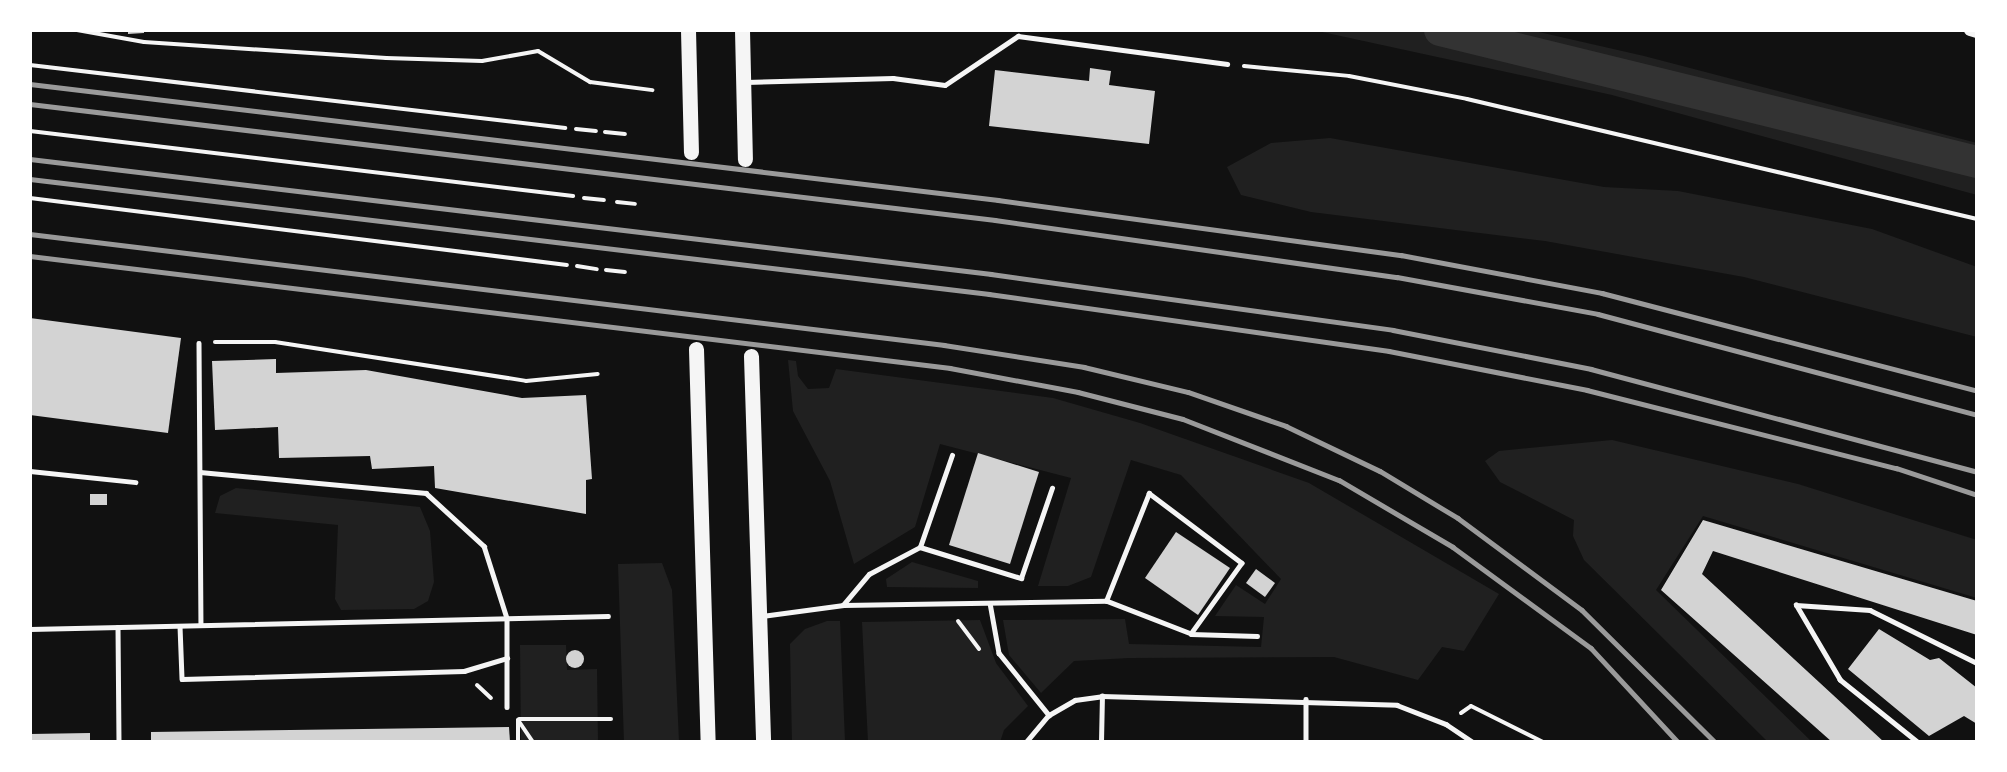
<!DOCTYPE html>
<html>
<head>
<meta charset="utf-8">
<style>
	body { margin:0 }
	#map { position:relative; width:2007px; height:772px; overflow:hidden; background:#111; font-family:Raleway,sans-serif }
	div>[style] { position:absolute }
	[style*='--x'] { left:calc(var(--x)*1px); top:calc(var(--y)*1px); width:calc(var(--w)*1px); rotate:calc(var(--a)*1deg) }
	.green>* { inset:0; background:#202020 }
	.canal>* { height:32px; margin:-16px; padding:0 16px; transform-origin:16px; border-radius:16px; background:#333 }
	.building>* { inset:0; background:#d3d3d3 }
	.round { border-radius:50% }
	.path>* { height:4px; margin:-2px; padding:0 2px; transform-origin:2px; border-radius:2px; background:#f5f5f5 }
	.service>* { height:4.5px; margin:-2.25px; padding:0 2.25px; transform-origin:2.25px; border-radius:2.25px; background:#f5f5f5 }
	.secondary>* { height:12px; margin:-6px; padding:0 6px; transform-origin:6px; border-radius:6px; background:#f5f5f5 }
	.primary>* { height:15px; margin:-7.5px; padding:0 7.5px; transform-origin:7.5px; border-radius:7.5px; background:#f5f5f5 }
	.rail>* { height:4.5px; margin:-2.25px; padding:0 2.25px; transform-origin:2.25px; border-radius:2.25px; background:#9a9a9a }
	span { translate:-50% -50%; white-space:nowrap; text-align:center; line-height:1.15; -webkit-text-stroke:4.5px #fff; paint-order:stroke }
	.frame { position:absolute; inset:0; border:32px solid #fff; pointer-events:none }
</style>
</head>
<body>
<div id="map">
	<div class="green">
		<div style="clip-path:polygon(1313px 30px,1530px 30px,1644px 56px,1977px 143px,1977px 195px,1612px 95px)"></div>
		<div style="clip-path:polygon(1330px 138px,1604px 187px,1678px 191px,1872px 229px,1977px 267px,1977px 337px,1744px 277px,1545px 241px,1311px 212px,1241px 195px,1227px 167px,1271px 143px)"></div>
		<div style="clip-path:polygon(788px 360px,796px 361px,798px 376px,808px 389px,829px 388px,836px 369px,1053px 398px,1140px 423px,1309px 483px,1499px 594px,1464px 651px,1442px 647px,1418px 680px,1334px 657px,1129px 658px,1074px 661px,1041px 693px,1009px 655px,1003px 620px,1125px 619px,1129px 644px,1261px 647px,1264px 617px,1215px 616px,1236px 585px,1265px 604px,1281px 579px,1181px 475px,1131px 460px,1091px 577px,1068px 586px,1038px 586px,1071px 478px,940px 444px,915px 527px,854px 564px,830px 481px,793px 411px)"></div>
		<div style="clip-path:polygon(1612px 440px,1798px 484px,1977px 540px,1977px 598px,1703px 516px,1656px 590px,1812px 742px,1768px 742px,1584px 560px,1573px 536px,1574px 520px,1500px 482px,1485px 461px,1499px 451px)"></div>
		<div style="clip-path:polygon(236px 488px,420px 507px,430px 531px,434px 582px,428px 601px,414px 609px,341px 610px,335px 599px,338px 525px,215px 513px,220px 496px)"></div>
		<div style="clip-path:polygon(912px 562px,978px 581px,978px 588px,887px 587px,886px 579px)"></div>
		<div style="clip-path:polygon(662px 563px,672px 590px,679px 742px,624px 742px,618px 564px)"></div>
		<div style="clip-path:polygon(980px 620px,996px 663px,1028px 706px,1004px 730px,1000px 742px,868px 742px,862px 622px)"></div>
		<div style="clip-path:polygon(827px 621px,840px 621px,845px 742px,792px 742px,790px 644px,805px 629px)"></div>
		<div style="clip-path:polygon(520px 645px,566px 645px,567px 670px,597px 669px,598px 742px,521px 742px)"></div>
	</div>
	<div class="canal">
		<div style="--x:1440;--y:30;--w:553;--a:13.81"></div>
	</div>
	<div class="building">
		<div style="clip-path:polygon(128px 30px,144px 30px,144px 33px,128px 34px)"></div>
		<div style="clip-path:polygon(1090px 68px,1111px 71px,1109px 85px,1155px 91px,1149px 144px,989px 126px,995px 70px,1089px 81px)"></div>
		<div style="clip-path:polygon(30px 318px,181px 338px,168px 433px,30px 415px)"></div>
		<div style="clip-path:polygon(276px 359px,276px 373px,366px 370px,522px 398px,586px 395px,592px 479px,586px 480px,586px 514px,435px 488px,434px 466px,372px 469px,370px 456px,279px 458px,278px 427px,215px 430px,212px 361px)"></div>
		<div style="clip-path:polygon(978px 453px,1039px 472px,1010px 564px,949px 545px)"></div>
		<div style="clip-path:polygon(90px 494px,107px 494px,107px 505px,90px 505px)"></div>
		<div style="clip-path:polygon(1703px 520px,1977px 601px,1977px 635px,1713px 551px,1702px 574px,1884px 742px,1832px 742px,1661px 590px)"></div>
		<div style="clip-path:polygon(1176px 532px,1230px 568px,1198px 615px,1145px 578px)"></div>
		<div style="clip-path:polygon(1256px 569px,1275px 583px,1265px 597px,1246px 583px)"></div>
		<div style="clip-path:polygon(1879px 629px,1930px 660px,1939px 658px,1977px 688px,1977px 724px,1964px 716px,1929px 736px,1848px 669px)"></div>
		<div class="round" style="left:566px;top:650px;width:18px;height:18px"></div>
		<div style="clip-path:polygon(509px 727px,510px 742px,151px 742px,151px 732px)"></div>
		<div style="clip-path:polygon(90px 733px,90px 742px,30px 742px,30px 734px)"></div>
	</div>
	<div class="path">
		<div style="--x:77;--y:30;--w:68;--a:10.2"></div>
		<div style="--x:144;--y:42;--w:243;--a:3.8"></div>
		<div style="--x:386;--y:58;--w:96;--a:1.8"></div>
		<div style="--x:482;--y:61;--w:57;--a:-10.1"></div>
		<div style="--x:538;--y:51;--w:61;--a:30.8"></div>
		<div style="--x:590;--y:82;--w:63;--a:7.4"></div>
		<div style="--x:30;--y:65;--w:539;--a:6.72"></div>
		<div style="--x:1244;--y:66;--w:105;--a:5.4"></div>
		<div style="--x:1349;--y:76;--w:120;--a:11"></div>
		<div style="--x:1467;--y:99;--w:524;--a:13.24"></div>
		<div style="--x:576;--y:129;--w:20;--a:6"></div>
		<div style="--x:30;--y:131;--w:547;--a:6.83"></div>
		<div style="--x:605;--y:132;--w:20;--a:6"></div>
		<div style="--x:30;--y:198;--w:541;--a:7.11"></div>
		<div style="--x:584;--y:198;--w:20;--a:6"></div>
		<div style="--x:617;--y:202;--w:18;--a:6"></div>
		<div style="--x:577;--y:266;--w:20;--a:9"></div>
		<div style="--x:606;--y:270;--w:19;--a:6"></div>
		<div style="--x:215;--y:342;--w:60;--a:0"></div>
		<div style="--x:275;--y:342;--w:254;--a:8.8"></div>
		<div style="--x:526;--y:381;--w:72;--a:-5.6"></div>
		<div style="--x:958;--y:621;--w:35;--a:53"></div>
		<div style="--x:477;--y:685;--w:19;--a:43"></div>
		<div style="--x:1461;--y:713;--w:12;--a:-35"></div>
		<div style="--x:1471;--y:706;--w:80;--a:26.6"></div>
		<div style="--x:519;--y:719;--w:92;--a:0"></div>
		<div style="--x:518;--y:720;--w:27;--a:56"></div>
		<div style="--x:518;--y:720;--w:22;--a:90"></div>
	</div>
	<div class="service">
		<div style="--x:746;--y:82;--w:147;--a:-1.6"></div>
		<div style="--x:893;--y:78;--w:52;--a:7.7"></div>
		<div style="--x:945;--y:85;--w:88;--a:-33.9"></div>
		<div style="--x:1018;--y:36;--w:211;--a:7.6"></div>
		<div style="--x:199;--y:343;--w:282;--a:89.6"></div>
		<div style="--x:30;--y:471;--w:106;--a:6"></div>
		<div style="--x:200;--y:472;--w:227;--a:5.3"></div>
		<div style="--x:426;--y:493;--w:79;--a:42.4"></div>
		<div style="--x:484;--y:546;--w:76;--a:72.3"></div>
		<div style="--x:507;--y:618;--w:89;--a:90"></div>
		<div style="--x:920;--y:547;--w:106;--a:17.1"></div>
		<div style="--x:1021;--y:578;--w:95;--a:-71"></div>
		<div style="--x:990;--y:603;--w:51;--a:79.8"></div>
		<div style="--x:999;--y:653;--w:80;--a:51.1"></div>
		<div style="--x:843;--y:605;--w:40;--a:-50"></div>
		<div style="--x:869;--y:574;--w:58;--a:-27.9"></div>
		<div style="--x:920;--y:547;--w:97;--a:-70.8"></div>
		<div style="--x:762;--y:616;--w:82;--a:-7.7"></div>
		<div style="--x:843;--y:605;--w:263;--a:-0.9"></div>
		<div style="--x:1106;--y:601;--w:116;--a:-68.3"></div>
		<div style="--x:1149;--y:493;--w:116;--a:37"></div>
		<div style="--x:1242;--y:563;--w:87;--a:125.7"></div>
		<div style="--x:1191;--y:634;--w:91;--a:-158.8"></div>
		<div style="--x:180;--y:626;--w:53;--a:87.8"></div>
		<div style="--x:182;--y:679;--w:282;--a:-1.6"></div>
		<div style="--x:464;--y:671;--w:45;--a:-16.8"></div>
		<div style="--x:118;--y:627;--w:115;--a:89.5"></div>
		<div style="--x:30;--y:629;--w:578;--a:-1.29"></div>
		<div style="--x:1191;--y:634;--w:66;--a:1.7"></div>
		<div style="--x:1306;--y:699;--w:43;--a:90"></div>
		<div style="--x:1026;--y:742;--w:35;--a:-50"></div>
		<div style="--x:1049;--y:715;--w:30;--a:-30"></div>
		<div style="--x:1075;--y:700;--w:27;--a:-8"></div>
		<div style="--x:1102;--y:696;--w:295;--a:1.7"></div>
		<div style="--x:1397;--y:705;--w:53;--a:21.2"></div>
		<div style="--x:1446;--y:724;--w:32;--a:34"></div>
		<div style="--x:1101;--y:742;--w:46;--a:-88.8"></div>
		<div style="--x:1917;--y:742;--w:99;--a:-141.2"></div>
		<div style="--x:1840;--y:680;--w:87;--a:-120.4"></div>
		<div style="--x:1796;--y:605;--w:74;--a:3.9"></div>
		<div style="--x:1870;--y:610;--w:119;--a:26.4"></div>
	</div>
	<div class="secondary">
		<div style="--x:1970;--y:30;--w:7;--a:16"></div>
	</div>
	<div class="primary">
		<div style="--x:688;--y:30;--w:122;--a:88.6"></div>
		<div style="--x:742;--y:30;--w:129;--a:88.7"></div>
		<div style="--x:696;--y:349;--w:393;--a:88.3"></div>
		<div style="--x:751;--y:356;--w:386;--a:88.2"></div>
	</div>
	<div class="rail">
		<div style="--x:30;--y:84;--w:975;--a:6.83"></div>
		<div style="--x:998;--y:200;--w:407;--a:7.8"></div>
		<div style="--x:1401;--y:255;--w:205;--a:10.7"></div>
		<div style="--x:1602;--y:293;--w:388;--a:14.6"></div>
		<div style="--x:30;--y:104;--w:972;--a:6.85"></div>
		<div style="--x:995;--y:220;--w:406;--a:8.1"></div>
		<div style="--x:1397;--y:277;--w:204;--a:10.4"></div>
		<div style="--x:1598;--y:314;--w:392;--a:14.9"></div>
		<div style="--x:30;--y:159;--w:968;--a:6.82"></div>
		<div style="--x:991;--y:274;--w:406;--a:7.9"></div>
		<div style="--x:1393;--y:330;--w:202;--a:11.1"></div>
		<div style="--x:1591;--y:369;--w:400;--a:14.9"></div>
		<div style="--x:30;--y:179;--w:966;--a:6.84"></div>
		<div style="--x:989;--y:294;--w:404;--a:8.1"></div>
		<div style="--x:1389;--y:351;--w:202;--a:11.1"></div>
		<div style="--x:1587;--y:390;--w:319;--a:14.2"></div>
		<div style="--x:1896;--y:468;--w:85;--a:18.4"></div>
		<div style="--x:30;--y:234;--w:921;--a:6.92"></div>
		<div style="--x:944;--y:345;--w:142;--a:8.9"></div>
		<div style="--x:1084;--y:367;--w:107;--a:13.5"></div>
		<div style="--x:1188;--y:392;--w:104;--a:19.1"></div>
		<div style="--x:1286;--y:426;--w:104;--a:25.6"></div>
		<div style="--x:1380;--y:471;--w:91;--a:31.1"></div>
		<div style="--x:1458;--y:518;--w:154;--a:36.6"></div>
		<div style="--x:1582;--y:610;--w:187;--a:44.8"></div>
		<div style="--x:30;--y:256;--w:927;--a:6.94"></div>
		<div style="--x:950;--y:368;--w:130;--a:10.6"></div>
		<div style="--x:1078;--y:392;--w:108;--a:14.4"></div>
		<div style="--x:1183;--y:419;--w:168;--a:21.4"></div>
		<div style="--x:1339;--y:480;--w:132;--a:30.4"></div>
		<div style="--x:1453;--y:547;--w:171;--a:36.2"></div>
		<div style="--x:1591;--y:648;--w:128;--a:47.2"></div>
	</div>
	<div class="frame"></div>
</div>
</body>
</html>
